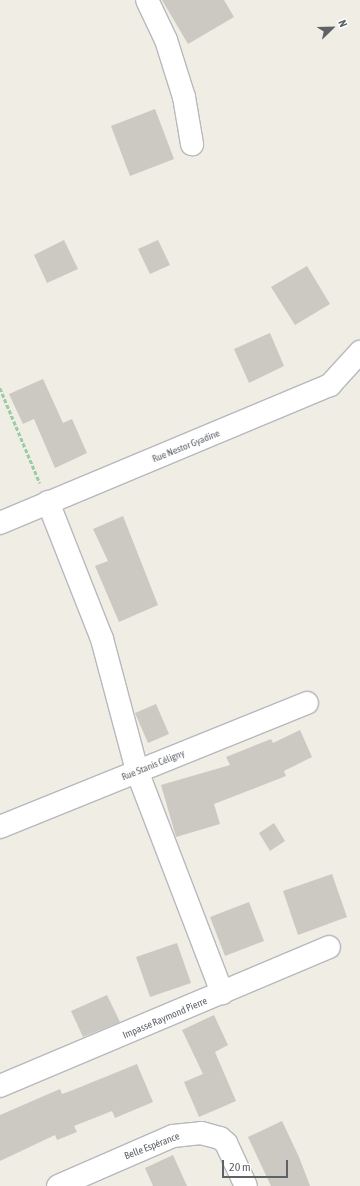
<!DOCTYPE html>
<html>
<head>
<meta charset="utf-8">
<style>
	body { margin:0 }
	#map { position:relative; width:360px; height:1186px; overflow:hidden; background:#f0ede5; font-family:"Asap Condensed",sans-serif }
	div>[style] { position:absolute }
	[style*='--x'] { left:calc(var(--x)*1px); top:calc(var(--y)*1px); width:calc(var(--w)*1px); rotate:calc(var(--a)*1deg) }
	.building>* { inset:0; background:#ccc8c2 }
	.path>* { height:2.5px; margin-top:-1.25px; transform-origin:0; background:repeating-linear-gradient(90deg,#98cca4 0 4px,transparent 0 6px) }
	.roads { filter:drop-shadow(1px 0 #b6b9bd) drop-shadow(-1px 0 #b6b9bd) drop-shadow(0 1px #b6b9bd) drop-shadow(0 -1px #b6b9bd) }
	.minor>* { height:22px; margin:-11px; padding:0 11px; transform-origin:11px; border-radius:11px; background:#fff }
	span { translate:-50% -50%; white-space:nowrap; text-align:center; line-height:1.15; -webkit-text-stroke:3px #fff; paint-order:stroke }
	.street-label { font-size:10px; color:#5d6267 }
	.north { position:absolute; left:312px; top:8px; width:40px; height:40px; -webkit-text-stroke:3px #fff; paint-order:stroke; rotate:67deg; font-size:11px; font-weight:700; line-height:16px; text-align:center; color:#5d6267 }
	.north::after { content:''; display:block; margin:auto; width:14px; height:18px; background:#5d6267; clip-path:polygon(50% 0,100% 100%,50% 72%,0 100%) }
	.scale { position:absolute; left:222px; top:1160px; width:66px; height:18px; box-sizing:border-box; border:2px solid #5d6267; border-top:0; padding-left:5px; font-size:12px; line-height:14px; white-space:nowrap; color:#5d6267; -webkit-text-stroke:3px #fff; paint-order:stroke }
</style>
</head>
<body>
<div id="map">
	<div class="building">
		<div style="clip-path:polygon(162px 0,224px 0,234px 17px,188px 44px)"></div>
		<div style="clip-path:polygon(155px 109px,174px 159px,130px 176px,111px 126px)"></div>
		<div style="clip-path:polygon(64px 240px,78px 269px,47px 283px,34px 255px)"></div>
		<div style="clip-path:polygon(158px 240px,170px 265px,150px 274px,138px 249px)"></div>
		<div style="clip-path:polygon(307px 266px,330px 304px,295px 325px,271px 287px)"></div>
		<div style="clip-path:polygon(270px 333px,284px 366px,249px 383px,234px 349px)"></div>
		<div style="clip-path:polygon(43px 379px,63px 423px,72px 419px,87px 453px,55px 468px,34px 419px,23px 424px,9px 394px)"></div>
		<div style="clip-path:polygon(123px 516px,158px 605px,119px 622px,95px 566px,108px 561px,93px 529px)"></div>
		<div style="clip-path:polygon(156px 704px,169px 734px,148px 743px,135px 713px)"></div>
		<div style="clip-path:polygon(300px 730px,312px 757px,284px 771px,286px 776px,214px 804px,220px 824px,176px 837px,161px 785px,230px 765px,226px 757px,271px 739px,273px 743px)"></div>
		<div style="clip-path:polygon(274px 823px,285px 841px,270px 851px,259px 833px)"></div>
		<div style="clip-path:polygon(332px 874px,347px 917px,298px 935px,283px 891px)"></div>
		<div style="clip-path:polygon(249px 902px,264px 941px,225px 956px,210px 917px)"></div>
		<div style="clip-path:polygon(177px 943px,191px 983px,150px 997px,136px 957px)"></div>
		<div style="clip-path:polygon(107px 995px,120px 1022px,83px 1037px,71px 1011px)"></div>
		<div style="clip-path:polygon(214px 1015px,228px 1045px,215px 1052px,236px 1101px,199px 1117px,184px 1082px,203px 1074px,182px 1030px)"></div>
		<div style="clip-path:polygon(137px 1064px,153px 1102px,115px 1118px,112px 1111px,74px 1126px,77px 1132px,57px 1140px,55px 1135px,0 1161px,0 1115px,60px 1089px,62px 1094px,73px 1090px)"></div>
		<div style="clip-path:polygon(282px 1121px,299px 1157px,310px 1186px,271px 1186px,248px 1137px)"></div>
		<div style="clip-path:polygon(173px 1155px,187px 1186px,153px 1186px,145px 1168px)"></div>
	</div>
	<div class="path">
		<div style="--x:0;--y:388;--w:103;--a:67.2"></div>
	</div>
	<div class="roads">
		<div class="minor">
			<div style="--x:147;--y:0;--w:44;--a:64.6"></div>
			<div style="--x:166;--y:40;--w:60;--a:72.5"></div>
			<div style="--x:184;--y:97;--w:48;--a:80.3"></div>
			<div style="--x:48;--y:502;--w:147;--a:68.5"></div>
			<div style="--x:102;--y:639;--w:137;--a:75.1"></div>
			<div style="--x:137;--y:771;--w:238;--a:69"></div>
			<div style="--x:0;--y:523;--w:358;--a:-22.7"></div>
			<div style="--x:330;--y:385;--w:45;--a:-47.7"></div>
			<div style="--x:0;--y:827;--w:331;--a:-22"></div>
			<div style="--x:0;--y:1086;--w:357;--a:-22.9"></div>
			<div style="--x:58;--y:1186;--w:125;--a:-23.5"></div>
			<div style="--x:173;--y:1136;--w:28;--a:-6"></div>
			<div style="--x:201;--y:1133;--w:20;--a:15"></div>
			<div style="--x:220;--y:1138;--w:8;--a:40"></div>
			<div style="--x:226;--y:1143;--w:47;--a:65.1"></div>
		</div>
	</div>
	<div class="street-label">
		<span style="left:186px;top:446px;rotate:-22deg">Rue Nestor Gyadine</span>
		<span style="left:153px;top:765px;rotate:-22deg">Rue Stanis Céligny</span>
		<span style="left:165px;top:1018px;rotate:-23deg">Impasse Raymond Pierre</span>
		<span style="left:152px;top:1146px;rotate:-21deg">Belle Espérance</span>
	</div>
	<div class="north">N</div>
	<div class="scale">20 m</div>
</div>
</body>
</html>
